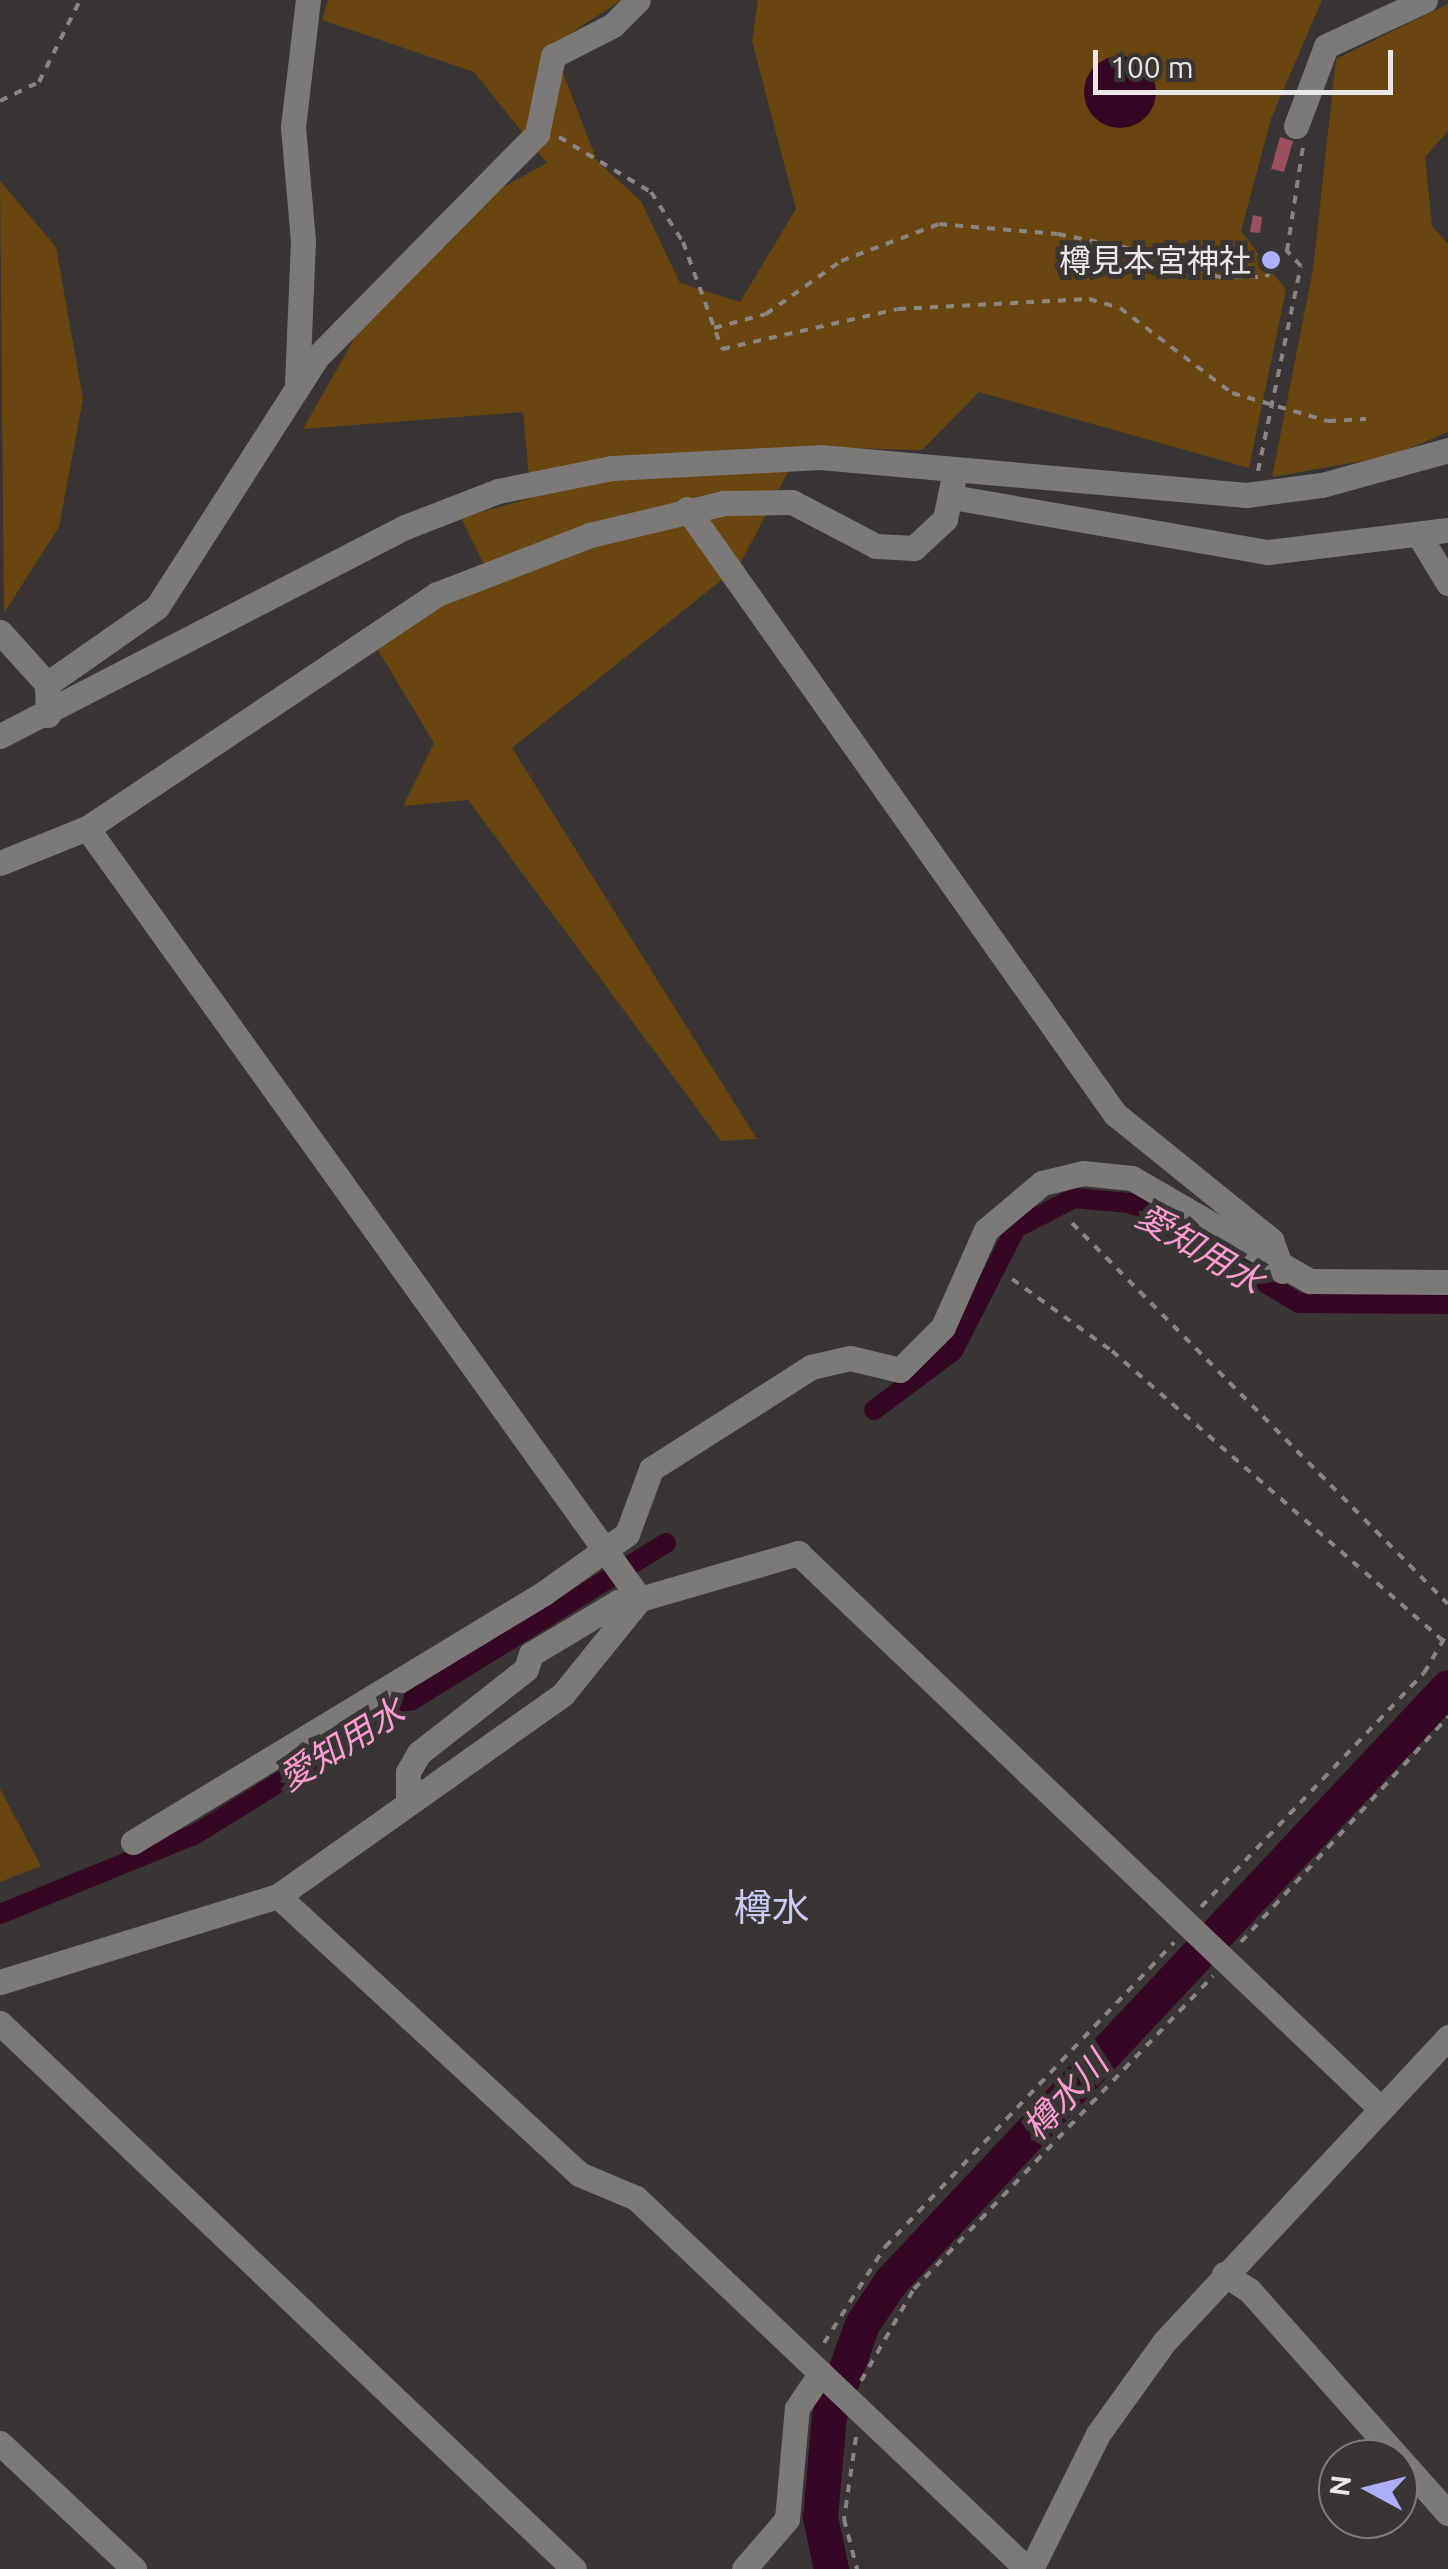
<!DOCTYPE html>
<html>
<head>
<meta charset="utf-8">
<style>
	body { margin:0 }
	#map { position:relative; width:1448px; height:2569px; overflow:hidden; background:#393534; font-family:Ubuntu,"Noto Sans JP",sans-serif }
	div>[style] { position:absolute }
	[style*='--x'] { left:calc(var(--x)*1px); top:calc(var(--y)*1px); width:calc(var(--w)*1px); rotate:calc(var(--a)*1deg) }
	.green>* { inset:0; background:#694510 }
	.water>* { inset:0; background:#360625 }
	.round { border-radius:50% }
	.canal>* { height:20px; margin:-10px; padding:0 10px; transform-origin:10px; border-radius:10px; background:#360625 }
	.river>* { height:35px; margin:-17.5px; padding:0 17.5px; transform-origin:17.5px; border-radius:17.5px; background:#360625 }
	.building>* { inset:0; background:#9d4f60 }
	.path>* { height:4px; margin-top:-2px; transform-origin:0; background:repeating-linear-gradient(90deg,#898584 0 8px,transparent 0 16px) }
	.minor>* { height:25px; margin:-12.5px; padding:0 12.5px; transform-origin:12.5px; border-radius:12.5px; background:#7c7a79 }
	.dots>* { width:28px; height:28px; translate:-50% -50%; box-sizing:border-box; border:5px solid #393534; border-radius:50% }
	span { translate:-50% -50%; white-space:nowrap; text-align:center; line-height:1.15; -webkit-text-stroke:10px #393534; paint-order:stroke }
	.poi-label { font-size:32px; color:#eae7e7 }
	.right { translate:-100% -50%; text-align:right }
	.water-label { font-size:35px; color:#ff9bd3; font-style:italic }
	.quarter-label { font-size:38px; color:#c9cbf6 }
	.north { position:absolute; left:1318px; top:2439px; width:100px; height:100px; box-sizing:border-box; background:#393534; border:2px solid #807c7c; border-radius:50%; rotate:277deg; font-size:28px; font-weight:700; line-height:40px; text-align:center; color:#eae7e7 }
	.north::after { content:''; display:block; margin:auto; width:35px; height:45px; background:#adaffb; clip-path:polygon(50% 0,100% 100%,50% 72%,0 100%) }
	.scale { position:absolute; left:1093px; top:50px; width:300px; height:45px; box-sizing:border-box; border:5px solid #eae7e7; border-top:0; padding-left:12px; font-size:30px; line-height:35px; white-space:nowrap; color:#eae7e7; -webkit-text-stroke:8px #393534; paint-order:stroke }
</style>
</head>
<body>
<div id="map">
	<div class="green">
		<div style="clip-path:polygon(328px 0,622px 0,552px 45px,597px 161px,641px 201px,680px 283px,740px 302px,796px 209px,752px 41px,758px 0,1322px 0,1271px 119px,1241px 231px,1286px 290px,1249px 468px,979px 392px,922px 450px,801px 447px,739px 566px,512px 748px,757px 1139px,721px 1141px,468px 800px,403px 806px,434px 743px,372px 640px,491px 579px,461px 518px,531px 498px,523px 412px,303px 429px,366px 318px,487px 196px,547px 163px,474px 72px,322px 20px)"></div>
		<div style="clip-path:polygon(1448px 4px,1448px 131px,1425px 157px,1432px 226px,1448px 244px,1448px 432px,1391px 456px,1272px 477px,1313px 270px,1336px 59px)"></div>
		<div style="clip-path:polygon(0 181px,56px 247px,83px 399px,59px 527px,4px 613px)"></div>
		<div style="clip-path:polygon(0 1789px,41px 1866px,0 1882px)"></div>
	</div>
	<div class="water">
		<div class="round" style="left:1084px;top:56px;width:72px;height:72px"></div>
	</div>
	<div class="canal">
		<div style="--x:874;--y:1410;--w:99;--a:-36.8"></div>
		<div style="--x:953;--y:1351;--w:138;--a:-62.9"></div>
		<div style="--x:1016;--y:1228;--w:65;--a:-27.3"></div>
		<div style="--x:1074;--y:1198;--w:56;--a:5.1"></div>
		<div style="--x:1130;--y:1203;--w:196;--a:30.6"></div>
		<div style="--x:1299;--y:1303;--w:149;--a:0.4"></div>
		<div style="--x:0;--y:1914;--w:209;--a:-22.2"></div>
		<div style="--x:194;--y:1835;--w:555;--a:-31.74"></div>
	</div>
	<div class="river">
		<div style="--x:831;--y:2569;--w:53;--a:-101.9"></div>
		<div style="--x:820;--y:2517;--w:101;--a:-84.9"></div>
		<div style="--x:829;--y:2416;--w:98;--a:-70.3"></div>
		<div style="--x:862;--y:2324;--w:52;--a:-56"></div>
		<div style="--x:891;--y:2281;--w:814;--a:-46.84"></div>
	</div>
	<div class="building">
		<div style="clip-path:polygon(1280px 137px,1293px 141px,1284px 172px,1271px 169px)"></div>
		<div style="clip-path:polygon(1253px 215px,1262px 217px,1260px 233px,1250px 232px)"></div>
	</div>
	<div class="path">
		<div style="--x:0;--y:101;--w:43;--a:-26"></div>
		<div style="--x:39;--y:82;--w:92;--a:-63.4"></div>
		<div style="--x:559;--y:137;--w:107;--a:30.9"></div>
		<div style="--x:651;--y:192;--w:59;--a:57.4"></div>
		<div style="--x:683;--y:242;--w:114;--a:70"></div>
		<div style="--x:722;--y:349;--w:180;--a:-12.8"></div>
		<div style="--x:898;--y:309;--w:191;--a:-3"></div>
		<div style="--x:1089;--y:299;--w:32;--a:16"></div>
		<div style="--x:1120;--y:308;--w:141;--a:37.2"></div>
		<div style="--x:1232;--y:393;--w:100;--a:16.3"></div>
		<div style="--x:1328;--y:421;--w:38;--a:-3"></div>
		<div style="--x:714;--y:328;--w:54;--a:-15.1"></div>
		<div style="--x:766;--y:314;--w:92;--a:-35.2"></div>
		<div style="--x:841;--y:261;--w:105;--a:-20.7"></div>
		<div style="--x:939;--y:224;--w:119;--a:4.8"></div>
		<div style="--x:1058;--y:234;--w:110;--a:11.5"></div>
		<div style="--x:1166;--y:256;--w:56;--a:22"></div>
		<div style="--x:1218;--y:277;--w:48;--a:0"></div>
		<div style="--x:1266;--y:277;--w:33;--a:-51"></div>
		<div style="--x:1287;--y:251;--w:105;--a:-81.3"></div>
		<div style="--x:1258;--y:471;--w:209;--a:-78.2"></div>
		<div style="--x:1301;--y:266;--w:21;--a:-133"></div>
		<div style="--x:1072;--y:1223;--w:535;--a:45.38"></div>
		<div style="--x:1012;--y:1279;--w:123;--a:35.8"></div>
		<div style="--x:1112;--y:1351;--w:440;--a:41.2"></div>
		<div style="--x:1201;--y:1907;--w:323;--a:-46.4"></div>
		<div style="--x:1424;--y:1673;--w:48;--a:-59.7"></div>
		<div style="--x:1241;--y:1942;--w:306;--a:-47.4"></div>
		<div style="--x:824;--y:2343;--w:114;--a:-57.6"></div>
		<div style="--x:885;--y:2247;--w:420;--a:-46.5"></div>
		<div style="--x:861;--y:2381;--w:106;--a:-60.1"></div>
		<div style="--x:914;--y:2289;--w:433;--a:-46.3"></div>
		<div style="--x:856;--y:2437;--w:83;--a:98.3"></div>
		<div style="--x:844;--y:2519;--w:52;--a:75.4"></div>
	</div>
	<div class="minor">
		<div style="--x:1296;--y:126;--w:85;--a:-69.4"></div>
		<div style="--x:1326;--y:46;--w:109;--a:-24.9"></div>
		<div style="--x:297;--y:384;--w:143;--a:-87.6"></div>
		<div style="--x:303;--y:241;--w:114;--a:-95"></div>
		<div style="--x:293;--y:127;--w:128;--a:-83.3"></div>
		<div style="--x:955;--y:471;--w:49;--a:101.8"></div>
		<div style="--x:945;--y:519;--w:42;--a:136.9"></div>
		<div style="--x:914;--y:548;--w:38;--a:-177"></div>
		<div style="--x:876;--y:546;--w:95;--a:-152.4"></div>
		<div style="--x:792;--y:502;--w:68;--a:179.2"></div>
		<div style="--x:724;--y:503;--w:138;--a:166.6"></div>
		<div style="--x:590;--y:535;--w:164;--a:158.9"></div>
		<div style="--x:437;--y:594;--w:421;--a:146.2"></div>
		<div style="--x:87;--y:828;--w:949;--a:54.35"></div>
		<div style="--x:640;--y:1599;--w:165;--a:-16.2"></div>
		<div style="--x:798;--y:1553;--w:806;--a:43.64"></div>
		<div style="--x:952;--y:497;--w:321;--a:9.9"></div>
		<div style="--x:1268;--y:552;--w:181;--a:-7"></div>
		<div style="--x:687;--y:509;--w:741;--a:54.72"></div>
		<div style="--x:1115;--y:1114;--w:201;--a:38.9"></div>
		<div style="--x:1271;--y:1240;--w:33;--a:70"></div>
		<div style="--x:1420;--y:537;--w:54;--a:58.7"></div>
		<div style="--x:0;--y:632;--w:70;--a:47.9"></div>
		<div style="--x:48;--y:715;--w:31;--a:-92"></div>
		<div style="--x:47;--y:684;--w:134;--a:-35"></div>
		<div style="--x:157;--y:607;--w:295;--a:-57.4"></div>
		<div style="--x:316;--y:358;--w:315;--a:-45.4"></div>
		<div style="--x:537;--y:134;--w:80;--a:-78.4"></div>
		<div style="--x:553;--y:56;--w:68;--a:-27.3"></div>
		<div style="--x:613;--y:25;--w:35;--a:-45"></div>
		<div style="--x:0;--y:736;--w:456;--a:-27.3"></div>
		<div style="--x:405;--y:527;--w:100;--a:-21.2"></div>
		<div style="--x:498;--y:491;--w:116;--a:-11.4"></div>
		<div style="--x:612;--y:468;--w:208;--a:-3"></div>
		<div style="--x:820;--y:457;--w:428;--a:5.1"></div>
		<div style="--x:1246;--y:495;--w:77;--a:-7.5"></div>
		<div style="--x:1322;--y:485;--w:131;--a:-15.5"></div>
		<div style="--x:0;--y:863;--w:94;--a:-21.9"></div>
		<div style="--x:408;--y:1800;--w:28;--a:-90"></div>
		<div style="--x:408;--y:1772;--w:22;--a:-60"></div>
		<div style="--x:419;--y:1753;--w:136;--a:-38.1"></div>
		<div style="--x:526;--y:1669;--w:16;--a:-72"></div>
		<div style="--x:531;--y:1654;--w:101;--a:-30.9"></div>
		<div style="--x:618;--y:1602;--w:22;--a:-8"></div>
		<div style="--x:133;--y:1842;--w:481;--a:-31.2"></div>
		<div style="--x:544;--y:1593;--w:102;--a:-35.4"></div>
		<div style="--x:627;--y:1534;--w:69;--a:-69.7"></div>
		<div style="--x:651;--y:1469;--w:190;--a:-32.5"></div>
		<div style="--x:811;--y:1367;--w:40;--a:-13"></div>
		<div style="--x:850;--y:1358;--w:51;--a:13.5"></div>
		<div style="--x:900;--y:1370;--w:61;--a:-45"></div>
		<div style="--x:943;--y:1327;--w:106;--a:-66.1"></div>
		<div style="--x:986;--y:1230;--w:73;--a:-40"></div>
		<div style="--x:1042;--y:1183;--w:42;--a:-13.7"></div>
		<div style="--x:1083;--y:1173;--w:49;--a:5.8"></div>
		<div style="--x:1132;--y:1178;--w:206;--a:30.1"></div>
		<div style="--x:1310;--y:1281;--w:138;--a:0.4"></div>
		<div style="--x:278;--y:1896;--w:410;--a:42.7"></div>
		<div style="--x:579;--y:2174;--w:62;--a:22.8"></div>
		<div style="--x:636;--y:2198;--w:539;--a:43.5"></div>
		<div style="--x:0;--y:1982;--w:291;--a:-17.2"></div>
		<div style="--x:278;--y:1896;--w:349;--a:-35.3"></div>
		<div style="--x:563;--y:1694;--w:122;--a:-51"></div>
		<div style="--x:0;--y:2023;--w:792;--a:43.57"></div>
		<div style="--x:1224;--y:2274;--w:30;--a:33"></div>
		<div style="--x:1249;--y:2290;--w:299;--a:48.3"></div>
		<div style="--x:0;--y:2443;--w:184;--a:43.2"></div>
		<div style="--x:744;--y:2569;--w:66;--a:-49.3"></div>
		<div style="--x:787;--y:2519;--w:111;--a:-84.9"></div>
		<div style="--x:797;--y:2408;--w:42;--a:-55.6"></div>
		<div style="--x:1031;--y:2569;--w:151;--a:-63.6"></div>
		<div style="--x:1098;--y:2434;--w:113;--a:-54.3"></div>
		<div style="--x:1164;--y:2342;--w:417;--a:-47"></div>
	</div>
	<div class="dots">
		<div style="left:1271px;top:260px;background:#adaffb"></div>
	</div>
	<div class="poi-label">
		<span class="right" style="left:1251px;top:260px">樽見本宮神社</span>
	</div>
	<div class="water-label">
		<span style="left:1200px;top:1248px;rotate:31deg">愛知用水</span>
		<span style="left:341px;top:1744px;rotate:-32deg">愛知用水</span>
		<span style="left:1065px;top:2095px;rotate:-47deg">樽水川</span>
	</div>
	<div class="quarter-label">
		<span style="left:772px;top:1908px">樽水</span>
	</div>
	<div class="north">N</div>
	<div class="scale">100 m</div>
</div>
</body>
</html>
